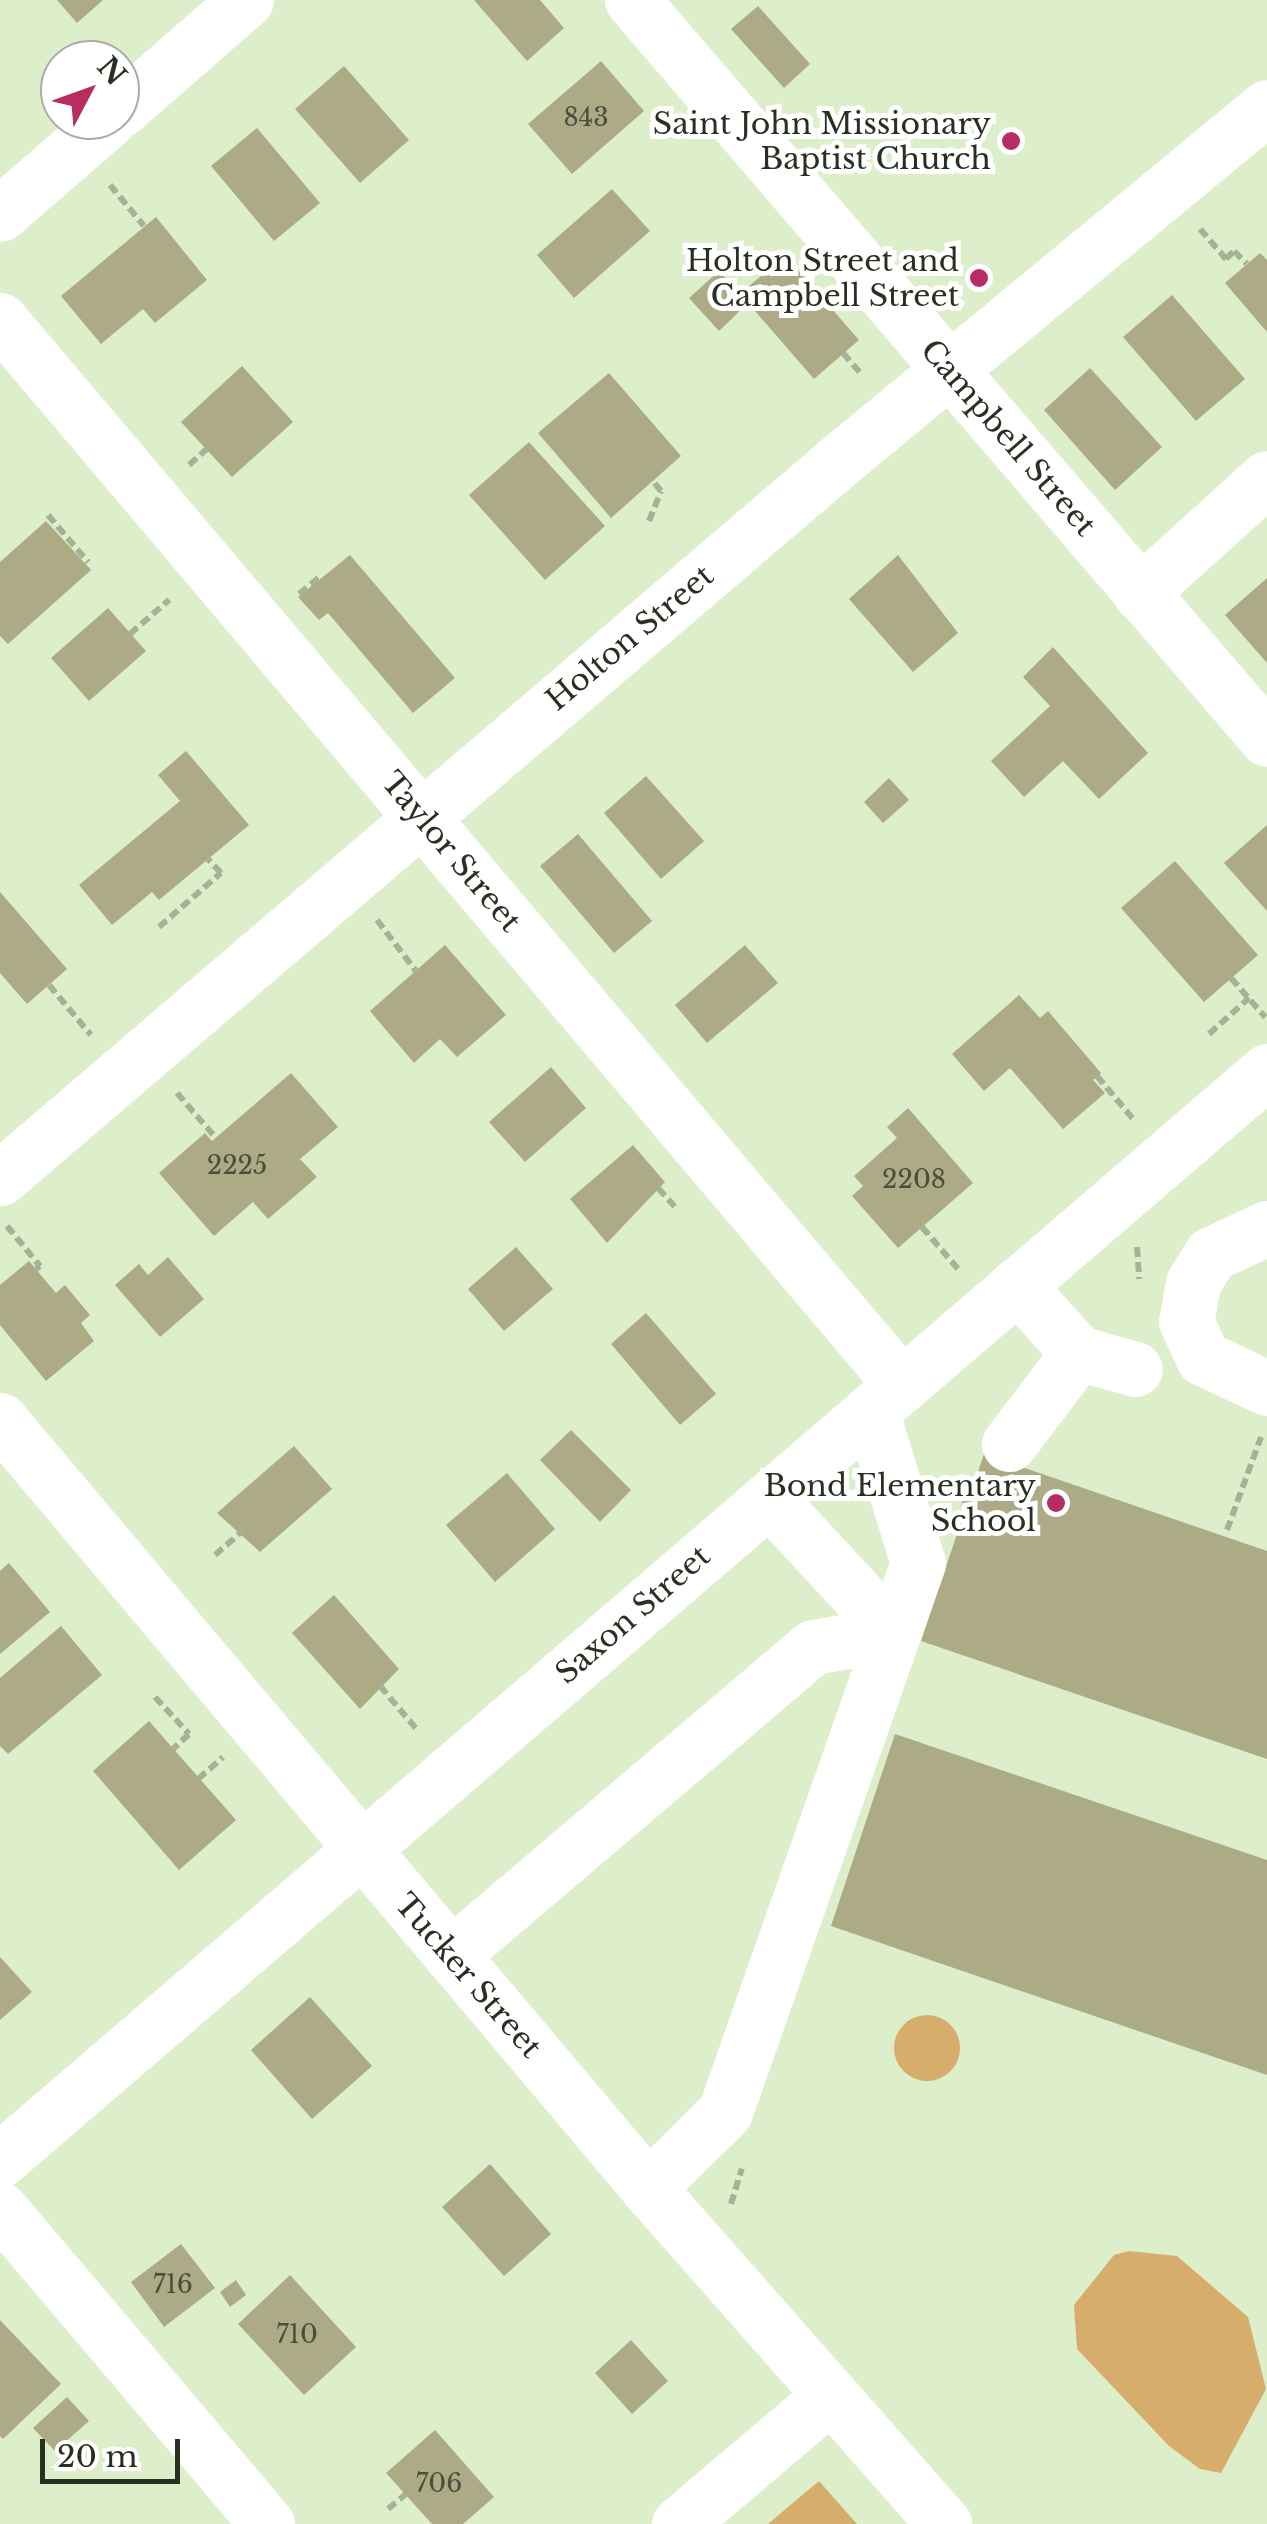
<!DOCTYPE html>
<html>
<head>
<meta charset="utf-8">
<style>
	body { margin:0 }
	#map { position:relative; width:1267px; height:2524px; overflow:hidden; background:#ddeecb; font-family:"Libre Baskerville",serif }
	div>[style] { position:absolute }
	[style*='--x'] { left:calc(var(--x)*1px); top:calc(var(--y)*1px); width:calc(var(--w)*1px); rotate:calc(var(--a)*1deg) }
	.green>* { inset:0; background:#d6ad6a }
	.round { border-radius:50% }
	.building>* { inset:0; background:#adaa86 }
	.path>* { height:6px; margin-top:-3px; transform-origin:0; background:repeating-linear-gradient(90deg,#a4b296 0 10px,transparent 0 15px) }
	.minor>* { height:55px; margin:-27.5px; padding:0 27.5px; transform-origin:27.5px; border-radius:27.5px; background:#fff }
	.dots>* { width:28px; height:28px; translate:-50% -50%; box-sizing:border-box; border:5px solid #fff; border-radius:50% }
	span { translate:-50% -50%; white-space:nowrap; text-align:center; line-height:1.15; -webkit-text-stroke:10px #fff; paint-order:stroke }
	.number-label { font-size:25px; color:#4a4e3b }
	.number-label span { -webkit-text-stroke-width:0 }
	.poi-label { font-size:30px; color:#293022 }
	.right { translate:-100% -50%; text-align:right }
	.street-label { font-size:30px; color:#293022 }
	.north { position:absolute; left:40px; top:40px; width:100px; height:100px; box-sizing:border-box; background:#fff; border:2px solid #a9aca7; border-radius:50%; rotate:49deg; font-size:28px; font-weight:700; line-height:40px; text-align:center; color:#293022 }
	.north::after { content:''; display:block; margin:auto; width:35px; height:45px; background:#b92c61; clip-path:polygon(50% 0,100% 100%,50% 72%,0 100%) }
	.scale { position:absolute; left:40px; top:2439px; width:140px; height:45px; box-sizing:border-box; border:5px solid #293022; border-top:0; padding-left:12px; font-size:30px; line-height:35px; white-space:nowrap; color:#293022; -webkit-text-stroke:8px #fff; paint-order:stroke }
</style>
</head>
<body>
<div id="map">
	<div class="green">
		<div class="round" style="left:894px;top:2015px;width:66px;height:66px"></div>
		<div style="clip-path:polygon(1129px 2251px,1177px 2256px,1248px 2317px,1266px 2389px,1221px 2473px,1200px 2469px,1169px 2446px,1077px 2349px,1074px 2305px,1114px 2255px)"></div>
		<div style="clip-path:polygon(819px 2481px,857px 2524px,768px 2524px)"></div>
	</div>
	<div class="building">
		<div style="clip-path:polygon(57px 0,103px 0,77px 23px)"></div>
		<div style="clip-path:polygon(474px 0,540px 0,564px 28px,527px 61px)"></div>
		<div style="clip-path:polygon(758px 6px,810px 64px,784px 88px,731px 29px)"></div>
		<div style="clip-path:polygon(601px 61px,644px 111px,572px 174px,528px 124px)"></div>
		<div style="clip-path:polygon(344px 66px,409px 140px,360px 183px,295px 109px)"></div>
		<div style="clip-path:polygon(257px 128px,320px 203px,274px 241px,211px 166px)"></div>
		<div style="clip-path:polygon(612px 189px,650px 231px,574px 298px,537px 255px)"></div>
		<div style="clip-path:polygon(156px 217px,207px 280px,155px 323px,143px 309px,101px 344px,61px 296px)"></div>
		<div style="clip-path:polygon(1260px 253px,1267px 260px,1267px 332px,1225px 283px)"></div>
		<div style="clip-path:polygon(785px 255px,859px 340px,814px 379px,748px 303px,719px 331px,689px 298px,719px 271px,740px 294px)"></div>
		<div style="clip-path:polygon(1172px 295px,1245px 379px,1196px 421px,1123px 337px)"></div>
		<div style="clip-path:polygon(242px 366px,293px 422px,232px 477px,181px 422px)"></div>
		<div style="clip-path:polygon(1090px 368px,1162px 447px,1115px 490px,1044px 410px)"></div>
		<div style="clip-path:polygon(609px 373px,681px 456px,611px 518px,538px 433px)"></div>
		<div style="clip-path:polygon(529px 442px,605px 526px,545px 580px,469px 495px)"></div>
		<div style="clip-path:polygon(46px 521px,91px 570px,8px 644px,0 636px,0 562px)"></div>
		<div style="clip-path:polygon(350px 555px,455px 678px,413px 713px,328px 613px,319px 620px,298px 597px)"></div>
		<div style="clip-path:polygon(898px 555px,958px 633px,913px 672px,849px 599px)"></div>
		<div style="clip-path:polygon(1267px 578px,1267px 663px,1225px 615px)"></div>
		<div style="clip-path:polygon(108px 608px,146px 651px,89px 701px,51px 658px)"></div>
		<div style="clip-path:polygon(1053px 647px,1148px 753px,1099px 799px,1063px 761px,1024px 797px,991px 761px,1050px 706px,1023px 677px)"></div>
		<div style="clip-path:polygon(186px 751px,249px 825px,159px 900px,152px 892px,112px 925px,79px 885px,180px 801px,158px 775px)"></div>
		<div style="clip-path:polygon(646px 776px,704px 841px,661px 879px,604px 813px)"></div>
		<div style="clip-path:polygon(889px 778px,909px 800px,883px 823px,864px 802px)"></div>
		<div style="clip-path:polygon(1267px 825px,1267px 911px,1224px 863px)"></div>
		<div style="clip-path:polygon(578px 834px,652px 921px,614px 953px,540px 866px)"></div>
		<div style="clip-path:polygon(1175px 861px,1258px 955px,1204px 1002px,1121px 908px)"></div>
		<div style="clip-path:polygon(0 892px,67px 969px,27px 1004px,0 973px)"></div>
		<div style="clip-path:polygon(445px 945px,506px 1015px,457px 1057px,440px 1039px,414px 1063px,370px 1011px)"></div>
		<div style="clip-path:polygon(745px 945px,778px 983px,707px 1043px,675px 1005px)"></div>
		<div style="clip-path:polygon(1019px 995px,1040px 1018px,1048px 1011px,1101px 1073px,1093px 1080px,1105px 1093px,1063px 1129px,1010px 1068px,984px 1091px,952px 1054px)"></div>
		<div style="clip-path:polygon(551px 1067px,586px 1108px,525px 1162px,489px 1122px)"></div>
		<div style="clip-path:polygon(291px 1073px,338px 1127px,300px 1159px,317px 1177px,268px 1219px,253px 1202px,214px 1236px,159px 1173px,205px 1133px,212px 1141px)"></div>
		<div style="clip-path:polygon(908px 1108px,973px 1183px,898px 1248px,852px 1196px,863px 1186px,854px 1176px,897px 1138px,887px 1127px)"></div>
		<div style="clip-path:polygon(633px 1145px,665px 1182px,607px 1243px,570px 1199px)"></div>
		<div style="clip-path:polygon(516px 1247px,553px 1289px,504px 1331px,468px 1289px)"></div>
		<div style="clip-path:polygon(168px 1257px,204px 1299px,160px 1337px,115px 1285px,139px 1264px,148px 1275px)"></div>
		<div style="clip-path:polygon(29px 1261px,56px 1293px,65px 1285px,90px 1315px,81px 1323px,94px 1341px,46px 1381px,0 1325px,0 1285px)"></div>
		<div style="clip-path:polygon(646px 1313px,716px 1394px,680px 1425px,611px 1344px)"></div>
		<div style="clip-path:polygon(571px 1430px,631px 1490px,600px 1522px,540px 1460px)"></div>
		<div style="clip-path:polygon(294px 1446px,332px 1489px,260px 1552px,217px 1513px)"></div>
		<div style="clip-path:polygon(984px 1454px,1267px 1551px,1267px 1759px,921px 1641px)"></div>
		<div style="clip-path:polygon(507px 1473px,555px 1529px,495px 1582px,446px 1525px)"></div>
		<div style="clip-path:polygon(9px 1563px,50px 1612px,0 1654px,0 1571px)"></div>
		<div style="clip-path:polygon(334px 1595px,399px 1669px,360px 1709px,292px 1633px)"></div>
		<div style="clip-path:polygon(61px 1626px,102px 1675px,8px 1754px,0 1746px,0 1678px)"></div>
		<div style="clip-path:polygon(149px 1721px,236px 1820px,179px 1870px,93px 1771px)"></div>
		<div style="clip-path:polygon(895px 1734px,1267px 1860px,1267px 2075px,831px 1926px)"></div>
		<div style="clip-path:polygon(0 1957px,32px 1992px,0 2020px)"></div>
		<div style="clip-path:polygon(310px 1997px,372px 2066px,312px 2119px,251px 2050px)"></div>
		<div style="clip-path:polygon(490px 2164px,551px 2234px,504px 2276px,442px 2207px)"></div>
		<div style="clip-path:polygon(181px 2244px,215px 2288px,164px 2327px,131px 2282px)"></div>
		<div style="clip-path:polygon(290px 2275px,356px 2347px,304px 2395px,238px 2324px)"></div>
		<div style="clip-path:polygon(236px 2280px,246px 2295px,230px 2307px,220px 2292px)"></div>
		<div style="clip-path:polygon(0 2320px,61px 2384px,3px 2439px,0 2436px)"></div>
		<div style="clip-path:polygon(631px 2340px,668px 2381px,632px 2414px,595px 2373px)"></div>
		<div style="clip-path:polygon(67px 2397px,89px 2421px,55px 2451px,33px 2428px)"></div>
		<div style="clip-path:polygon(435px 2430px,494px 2497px,463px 2524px,432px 2524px,386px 2473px)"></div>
	</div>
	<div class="path">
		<div style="--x:110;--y:185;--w:53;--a:50.3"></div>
		<div style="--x:1200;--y:229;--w:40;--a:49"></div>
		<div style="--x:1226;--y:259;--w:11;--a:-45"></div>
		<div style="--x:1234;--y:251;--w:18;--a:45"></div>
		<div style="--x:843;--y:353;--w:29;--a:49"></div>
		<div style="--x:189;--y:465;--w:24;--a:-42"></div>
		<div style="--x:48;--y:515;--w:62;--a:49.6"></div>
		<div style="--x:649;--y:521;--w:32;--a:-68"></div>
		<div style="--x:661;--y:491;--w:13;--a:-129"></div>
		<div style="--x:299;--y:594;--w:30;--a:-40"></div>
		<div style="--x:130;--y:634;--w:52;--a:-41.1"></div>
		<div style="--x:377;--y:920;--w:64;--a:52.6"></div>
		<div style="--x:159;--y:927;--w:82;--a:-41.1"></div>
		<div style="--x:221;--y:873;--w:19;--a:-133"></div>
		<div style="--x:1231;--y:978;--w:52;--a:48.9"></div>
		<div style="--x:49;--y:985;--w:65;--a:50"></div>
		<div style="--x:1209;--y:1034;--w:54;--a:-42"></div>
		<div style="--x:1097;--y:1076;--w:57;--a:49.9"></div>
		<div style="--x:177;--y:1093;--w:60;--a:49.1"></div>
		<div style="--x:658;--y:1188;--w:25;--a:48"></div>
		<div style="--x:7;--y:1226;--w:52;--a:50.5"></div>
		<div style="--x:40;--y:1266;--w:5;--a:143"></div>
		<div style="--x:922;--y:1227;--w:57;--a:49.3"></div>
		<div style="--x:1137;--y:1247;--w:32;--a:86"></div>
		<div style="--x:959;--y:1521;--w:47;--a:-71.6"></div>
		<div style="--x:1227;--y:1530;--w:99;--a:-69.9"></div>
		<div style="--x:215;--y:1555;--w:35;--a:-41"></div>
		<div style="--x:380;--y:1686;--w:60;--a:49.7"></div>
		<div style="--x:155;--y:1697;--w:50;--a:47.4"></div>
		<div style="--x:189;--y:1734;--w:22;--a:137"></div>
		<div style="--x:198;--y:1779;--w:33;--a:-41"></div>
		<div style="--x:731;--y:2204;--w:37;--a:-73"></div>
		<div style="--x:388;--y:2509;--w:23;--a:-40"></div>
	</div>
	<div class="minor">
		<div style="--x:632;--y:0;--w:974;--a:49.33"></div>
		<div style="--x:120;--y:110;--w:167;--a:-41.1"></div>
		<div style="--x:0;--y:214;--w:143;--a:-41"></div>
		<div style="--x:0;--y:320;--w:1394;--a:49.74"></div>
		<div style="--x:1140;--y:593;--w:171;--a:-42.2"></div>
		<div style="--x:0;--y:1178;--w:1099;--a:-40.53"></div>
		<div style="--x:835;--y:464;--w:560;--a:-39.57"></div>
		<div style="--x:1267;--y:1228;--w:62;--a:155.1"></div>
		<div style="--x:1211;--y:1254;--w:34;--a:122"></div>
		<div style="--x:1193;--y:1283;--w:39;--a:100"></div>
		<div style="--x:1186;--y:1321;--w:41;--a:65.3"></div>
		<div style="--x:1203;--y:1358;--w:71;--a:25.1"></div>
		<div style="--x:1017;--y:1285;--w:91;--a:48.1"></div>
		<div style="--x:0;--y:1420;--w:1005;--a:49.84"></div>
		<div style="--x:648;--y:2188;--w:448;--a:48.6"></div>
		<div style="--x:1009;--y:1444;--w:114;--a:-52.8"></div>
		<div style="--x:1078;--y:1353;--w:59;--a:15.7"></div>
		<div style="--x:769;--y:1499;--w:183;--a:47.2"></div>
		<div style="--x:451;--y:1955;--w:475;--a:-40.4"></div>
		<div style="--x:813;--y:1647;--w:81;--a:-9.9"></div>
		<div style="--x:0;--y:2160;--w:1671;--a:-40.68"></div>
		<div style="--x:648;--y:2188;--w:108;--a:-44.6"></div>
		<div style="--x:725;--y:2112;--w:582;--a:-70.63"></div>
		<div style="--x:918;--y:1563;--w:159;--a:-107.2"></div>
		<div style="--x:0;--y:2209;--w:413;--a:49.7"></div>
		<div style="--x:679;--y:2524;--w:198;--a:-40.3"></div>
	</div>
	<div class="dots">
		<div style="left:1011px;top:141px;background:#b92c61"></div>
		<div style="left:979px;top:278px;background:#b92c61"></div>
		<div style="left:1056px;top:1503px;background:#b92c61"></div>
	</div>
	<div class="number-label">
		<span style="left:586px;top:118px">843</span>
		<span style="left:237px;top:1166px">2225</span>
		<span style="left:914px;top:1180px">2208</span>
		<span style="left:173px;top:2285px">716</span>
		<span style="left:297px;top:2335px">710</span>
		<span style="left:439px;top:2484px">706</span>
	</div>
	<div class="poi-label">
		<span class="right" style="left:991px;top:141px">Saint John Missionary<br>Baptist Church</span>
		<span class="right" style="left:959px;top:278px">Holton Street and<br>Campbell Street</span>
		<span class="right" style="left:1036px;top:1503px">Bond Elementary<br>School</span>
	</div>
	<div class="street-label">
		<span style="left:1008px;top:438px;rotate:49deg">Campbell Street</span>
		<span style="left:630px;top:638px;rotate:-40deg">Holton Street</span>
		<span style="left:451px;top:852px;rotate:50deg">Taylor Street</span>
		<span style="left:633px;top:1615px;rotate:-41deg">Saxon Street</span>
		<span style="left:468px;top:1976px;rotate:49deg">Tucker Street</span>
	</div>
	<div class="north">N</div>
	<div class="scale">20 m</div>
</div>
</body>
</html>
